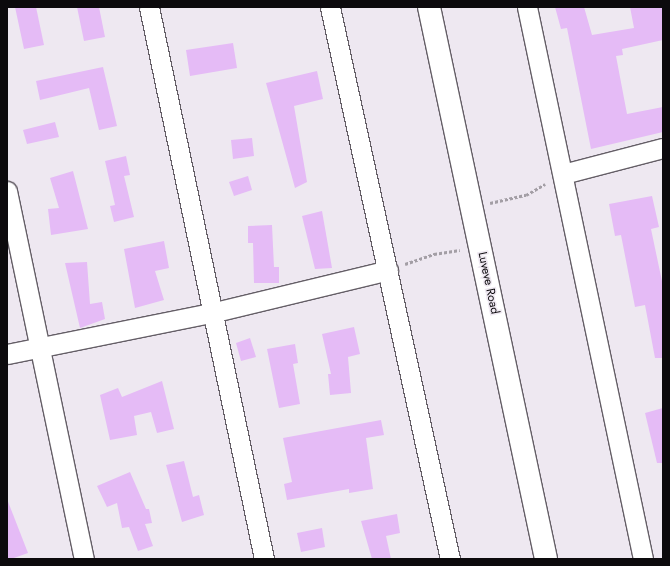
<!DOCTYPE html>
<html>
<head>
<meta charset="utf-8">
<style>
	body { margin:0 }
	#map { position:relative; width:670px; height:566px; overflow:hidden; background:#eee8f1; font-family:Jost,sans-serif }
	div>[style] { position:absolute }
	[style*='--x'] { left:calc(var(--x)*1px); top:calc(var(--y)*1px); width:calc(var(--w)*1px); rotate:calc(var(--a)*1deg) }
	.building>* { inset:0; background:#e5bbf6 }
	.path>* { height:2.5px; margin-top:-1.25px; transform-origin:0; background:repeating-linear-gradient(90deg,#a39ea5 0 3px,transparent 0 5px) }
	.roads { filter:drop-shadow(1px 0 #645e66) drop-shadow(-1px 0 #645e66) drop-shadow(0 1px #645e66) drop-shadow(0 -1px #645e66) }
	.street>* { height:19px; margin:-9.5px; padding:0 9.5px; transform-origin:9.5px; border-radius:9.5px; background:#fff }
	.secondary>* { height:22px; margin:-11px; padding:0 11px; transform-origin:11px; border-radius:11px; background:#fff }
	span { translate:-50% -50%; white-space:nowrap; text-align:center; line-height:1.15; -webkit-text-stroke:3px #eee8f1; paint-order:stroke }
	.street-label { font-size:12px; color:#0c0a0d }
	.frame { position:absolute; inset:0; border:8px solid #0c0a0d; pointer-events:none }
</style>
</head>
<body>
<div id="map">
	<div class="building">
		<div style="clip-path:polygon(15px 7px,36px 7px,44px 45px,24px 49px)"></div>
		<div style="clip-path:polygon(77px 7px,99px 7px,105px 37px,84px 41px)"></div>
		<div style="clip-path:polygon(555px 7px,584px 7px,592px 35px,634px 28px,630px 7px,663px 7px,663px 40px,622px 49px,623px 55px,616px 56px,627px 114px,663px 107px,663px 132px,591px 149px,567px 28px,561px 29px)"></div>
		<div style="clip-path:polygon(233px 43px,237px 68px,190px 76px,186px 50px)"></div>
		<div style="clip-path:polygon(103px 67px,117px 126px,99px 130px,89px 88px,40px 100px,36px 81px)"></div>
		<div style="clip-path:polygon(317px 71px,323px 99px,294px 106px,307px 182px,295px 188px,266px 83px)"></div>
		<div style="clip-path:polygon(55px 122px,59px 137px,27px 144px,23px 130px)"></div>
		<div style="clip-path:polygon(252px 138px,254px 156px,233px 159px,231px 140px)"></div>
		<div style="clip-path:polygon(126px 156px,130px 175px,124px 176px,134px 217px,114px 222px,110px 206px,115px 205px,105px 161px)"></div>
		<div style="clip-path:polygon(73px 171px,88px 229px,51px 235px,48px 209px,59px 208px,50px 178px)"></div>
		<div style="clip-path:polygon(248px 176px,252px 190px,234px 196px,229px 182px)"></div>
		<div style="clip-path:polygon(652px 196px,659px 227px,651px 229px,663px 286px,663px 358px,655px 358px,645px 305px,635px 307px,621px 235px,615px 236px,609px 204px)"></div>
		<div style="clip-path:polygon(322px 211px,332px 268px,315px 269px,302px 216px)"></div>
		<div style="clip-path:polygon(272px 225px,274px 267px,279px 267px,279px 283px,254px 283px,253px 243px,248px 243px,248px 226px)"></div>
		<div style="clip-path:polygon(164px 241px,169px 268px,155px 271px,164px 300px,135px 308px,124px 249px)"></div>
		<div style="clip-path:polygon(87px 262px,90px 304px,102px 302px,105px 319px,80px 328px,65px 263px)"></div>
		<div style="clip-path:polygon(354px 327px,360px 354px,348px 357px,351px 393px,330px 395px,328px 374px,331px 374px,322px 334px)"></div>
		<div style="clip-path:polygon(250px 338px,256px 357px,241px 361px,236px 343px)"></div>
		<div style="clip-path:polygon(295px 344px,298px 363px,293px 364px,300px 404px,279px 408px,267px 349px)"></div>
		<div style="clip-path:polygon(162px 381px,174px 429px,157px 433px,151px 412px,134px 416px,137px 435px,110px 440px,100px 395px,118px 388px,122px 397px)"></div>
		<div style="clip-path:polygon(663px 408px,663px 463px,657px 463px,645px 413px)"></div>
		<div style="clip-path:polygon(381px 420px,384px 435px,366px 438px,373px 489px,349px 493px,349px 489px,287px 500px,284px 484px,292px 482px,283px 438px)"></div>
		<div style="clip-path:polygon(184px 461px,193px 497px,199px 495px,204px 515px,182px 522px,166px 465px)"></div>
		<div style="clip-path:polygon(130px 472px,146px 509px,149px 509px,152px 523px,145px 524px,153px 546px,138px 551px,129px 527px,122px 528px,117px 503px,107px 507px,97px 486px)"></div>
		<div style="clip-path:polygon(7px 499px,28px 553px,11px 559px,7px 559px)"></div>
		<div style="clip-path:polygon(397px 514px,400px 533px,386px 536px,391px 559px,372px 559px,361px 521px)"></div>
		<div style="clip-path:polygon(322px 528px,325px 547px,301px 552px,297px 533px)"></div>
	</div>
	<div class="path">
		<div style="--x:490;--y:203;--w:37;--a:-13"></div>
		<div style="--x:526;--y:195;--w:22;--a:-30"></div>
		<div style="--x:405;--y:264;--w:31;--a:-19"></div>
		<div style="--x:434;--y:254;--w:26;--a:-9"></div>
	</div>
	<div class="roads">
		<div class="street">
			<div style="--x:149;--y:7;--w:564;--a:78.23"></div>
			<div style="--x:330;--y:7;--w:565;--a:77.74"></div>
			<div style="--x:527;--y:7;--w:564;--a:78.13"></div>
			<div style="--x:563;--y:174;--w:103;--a:-14.6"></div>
			<div style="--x:7;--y:191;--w:376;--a:78.2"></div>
			<div style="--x:7;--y:354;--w:212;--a:-11.4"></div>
			<div style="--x:215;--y:312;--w:178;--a:-13.6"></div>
		</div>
		<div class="secondary">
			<div style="--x:429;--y:7;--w:564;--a:78.03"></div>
		</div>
	</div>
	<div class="street-label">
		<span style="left:488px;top:283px;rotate:78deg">Luveve Road</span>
	</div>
	<div class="frame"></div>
</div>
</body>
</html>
